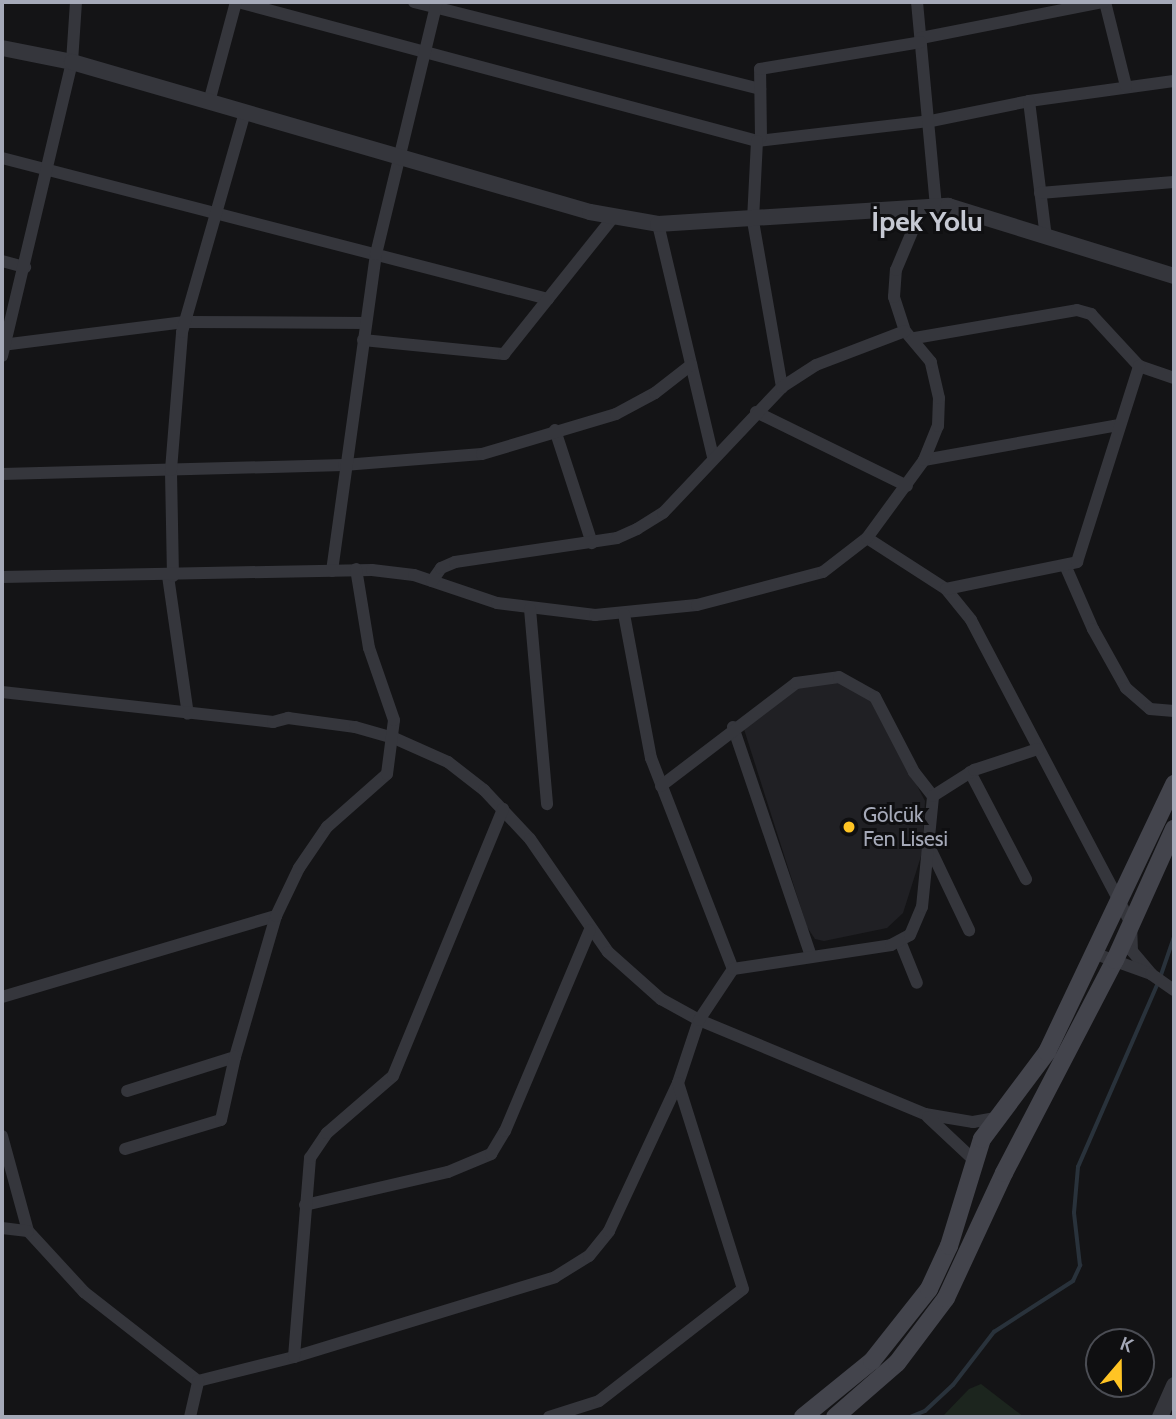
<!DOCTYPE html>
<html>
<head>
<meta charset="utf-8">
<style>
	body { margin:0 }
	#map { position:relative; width:1176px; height:1419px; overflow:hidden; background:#141416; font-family:Cabin,sans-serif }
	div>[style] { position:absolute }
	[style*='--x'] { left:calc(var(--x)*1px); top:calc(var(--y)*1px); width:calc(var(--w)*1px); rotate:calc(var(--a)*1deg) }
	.built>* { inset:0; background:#202024 }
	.green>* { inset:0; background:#1c251e }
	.stream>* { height:3.5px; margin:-1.75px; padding:0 1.75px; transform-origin:1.75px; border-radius:1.75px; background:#29323b }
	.minor>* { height:12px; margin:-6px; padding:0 6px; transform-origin:6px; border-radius:6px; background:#35363c }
	.tertiary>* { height:16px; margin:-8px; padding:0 8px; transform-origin:8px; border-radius:8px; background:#35363c }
	.secondary>* { height:18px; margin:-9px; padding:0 9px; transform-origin:9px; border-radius:9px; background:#43444c }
	.dots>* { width:19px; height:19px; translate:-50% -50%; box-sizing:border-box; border:4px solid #0f0f11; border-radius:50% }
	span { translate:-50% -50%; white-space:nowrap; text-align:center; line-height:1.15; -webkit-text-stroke:6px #0f0f11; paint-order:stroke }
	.poi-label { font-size:21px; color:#a5a9b8 }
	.left { translate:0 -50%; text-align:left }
	.district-label { font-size:28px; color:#c6c9d3; font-weight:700 }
	.frame { position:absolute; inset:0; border:4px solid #a5a9b8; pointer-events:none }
	.north { position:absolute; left:1085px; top:1328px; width:70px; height:70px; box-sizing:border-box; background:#0f0f11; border:2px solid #4b4d54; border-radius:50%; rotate:20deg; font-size:19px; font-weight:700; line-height:28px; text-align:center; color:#a5a9b8 }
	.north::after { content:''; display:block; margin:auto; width:24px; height:32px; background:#ffc424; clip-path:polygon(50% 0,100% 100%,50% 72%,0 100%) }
</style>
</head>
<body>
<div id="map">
	<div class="built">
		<div style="clip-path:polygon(837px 680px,859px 688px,877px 708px,925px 801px,922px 853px,903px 913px,887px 928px,824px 941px,815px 939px,807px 927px,743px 726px,794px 689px)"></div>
	</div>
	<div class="green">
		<div style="clip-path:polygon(981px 1384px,1024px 1417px,942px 1417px,969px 1389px)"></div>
	</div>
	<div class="stream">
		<div style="--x:1161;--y:975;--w:39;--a:-71"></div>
		<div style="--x:910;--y:1417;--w:16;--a:-22"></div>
		<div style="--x:925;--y:1411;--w:38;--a:-43"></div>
		<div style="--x:953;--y:1385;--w:67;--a:-52.3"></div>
		<div style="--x:994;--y:1332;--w:94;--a:-32.8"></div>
		<div style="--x:1073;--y:1281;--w:17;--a:-65"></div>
		<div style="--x:1080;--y:1266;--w:53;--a:-96.5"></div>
		<div style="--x:1074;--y:1213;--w:46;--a:-85"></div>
		<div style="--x:1078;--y:1167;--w:201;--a:-66.5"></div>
	</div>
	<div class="minor">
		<div style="--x:238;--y:2;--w:537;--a:14.99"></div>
		<div style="--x:757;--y:141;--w:175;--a:-6.6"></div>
		<div style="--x:931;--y:121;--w:100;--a:-11.5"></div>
		<div style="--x:1029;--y:101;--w:146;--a:-7.9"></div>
		<div style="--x:414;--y:2;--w:357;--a:14.1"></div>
		<div style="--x:917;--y:2;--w:204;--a:84.7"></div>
		<div style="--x:1105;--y:2;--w:87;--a:76"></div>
		<div style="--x:921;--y:38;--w:186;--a:-11.2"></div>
		<div style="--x:1029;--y:101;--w:138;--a:82.9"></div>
		<div style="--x:209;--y:102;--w:104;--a:-74.9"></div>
		<div style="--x:761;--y:137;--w:68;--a:-90.8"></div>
		<div style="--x:760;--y:69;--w:163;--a:-9.5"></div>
		<div style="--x:757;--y:141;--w:80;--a:92.9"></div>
		<div style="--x:753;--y:221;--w:169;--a:80.1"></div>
		<div style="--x:2;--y:158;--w:564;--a:14.48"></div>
		<div style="--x:1040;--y:193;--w:134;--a:-4.7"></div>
		<div style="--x:658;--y:224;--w:239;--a:76.7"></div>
		<div style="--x:2;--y:261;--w:24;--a:15"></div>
		<div style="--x:915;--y:338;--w:164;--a:-9.8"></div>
		<div style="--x:1077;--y:310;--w:15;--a:16"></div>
		<div style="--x:1091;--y:314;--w:71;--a:47.3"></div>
		<div style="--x:1139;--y:366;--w:37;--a:19"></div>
		<div style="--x:363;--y:340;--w:142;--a:5.7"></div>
		<div style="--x:504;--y:354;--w:176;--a:-51.4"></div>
		<div style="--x:2;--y:345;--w:184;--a:-7.2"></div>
		<div style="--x:185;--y:322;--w:181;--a:0.3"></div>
		<div style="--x:2;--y:356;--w:302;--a:-76.6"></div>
		<div style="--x:72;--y:62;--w:60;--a:-86.2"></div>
		<div style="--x:756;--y:412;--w:168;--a:26.1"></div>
		<div style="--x:555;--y:430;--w:119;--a:71.9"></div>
		<div style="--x:924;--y:460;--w:197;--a:-10.2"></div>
		<div style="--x:2;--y:474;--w:342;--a:-1.5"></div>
		<div style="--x:344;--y:465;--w:138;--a:-4.6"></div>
		<div style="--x:482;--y:454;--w:140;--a:-16.6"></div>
		<div style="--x:616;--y:414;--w:44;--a:-28.3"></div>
		<div style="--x:655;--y:393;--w:46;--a:-37.9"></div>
		<div style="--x:867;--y:538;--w:94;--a:32.8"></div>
		<div style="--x:946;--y:589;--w:40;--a:51"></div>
		<div style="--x:971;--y:620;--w:343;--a:62.2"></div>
		<div style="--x:1131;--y:923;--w:28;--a:88"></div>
		<div style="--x:1132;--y:951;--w:30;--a:50"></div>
		<div style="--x:1065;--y:565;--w:70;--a:66.4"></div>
		<div style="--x:1093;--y:629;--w:68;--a:60.8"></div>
		<div style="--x:1126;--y:688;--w:32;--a:41"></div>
		<div style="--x:1150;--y:709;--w:24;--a:5"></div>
		<div style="--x:332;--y:571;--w:320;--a:-82.1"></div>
		<div style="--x:376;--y:254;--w:259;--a:-76.4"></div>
		<div style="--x:168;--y:576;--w:139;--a:81.8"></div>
		<div style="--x:173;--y:576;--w:106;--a:-91.1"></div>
		<div style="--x:171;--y:470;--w:138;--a:-85.4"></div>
		<div style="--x:182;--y:332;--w:229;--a:-74"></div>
		<div style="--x:2;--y:577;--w:370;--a:-1.1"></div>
		<div style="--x:372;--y:570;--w:42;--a:6.8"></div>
		<div style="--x:414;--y:575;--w:88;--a:18.6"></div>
		<div style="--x:497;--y:603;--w:99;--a:7"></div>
		<div style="--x:595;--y:615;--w:102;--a:-5.6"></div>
		<div style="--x:697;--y:605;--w:130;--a:-14.7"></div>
		<div style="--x:823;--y:572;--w:56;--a:-37.7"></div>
		<div style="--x:867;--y:538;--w:97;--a:-53.8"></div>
		<div style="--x:924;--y:460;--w:37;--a:-68"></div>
		<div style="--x:938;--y:426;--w:28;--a:-88"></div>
		<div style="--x:939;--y:398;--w:37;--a:-103"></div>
		<div style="--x:931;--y:362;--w:40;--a:-130"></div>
		<div style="--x:905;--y:331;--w:36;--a:-108"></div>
		<div style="--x:894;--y:297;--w:27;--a:-86"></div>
		<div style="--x:896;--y:270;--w:67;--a:-67.2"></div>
		<div style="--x:432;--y:581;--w:16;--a:-55"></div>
		<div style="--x:441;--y:568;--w:15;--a:-23"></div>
		<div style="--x:455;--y:562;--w:164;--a:-8.4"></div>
		<div style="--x:617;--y:538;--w:22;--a:-24"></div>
		<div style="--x:637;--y:529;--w:31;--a:-32"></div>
		<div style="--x:663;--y:513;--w:173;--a:-46.6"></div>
		<div style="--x:782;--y:387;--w:40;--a:-32.9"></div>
		<div style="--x:816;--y:365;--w:95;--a:-20.9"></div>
		<div style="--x:946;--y:589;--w:134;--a:-11.6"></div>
		<div style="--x:1077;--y:562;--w:206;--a:-72.4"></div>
		<div style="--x:530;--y:609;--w:196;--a:85"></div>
		<div style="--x:624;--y:614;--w:147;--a:79.4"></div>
		<div style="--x:651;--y:758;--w:226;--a:68.8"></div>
		<div style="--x:2;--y:692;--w:273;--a:6.3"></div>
		<div style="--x:273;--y:722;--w:16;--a:-15"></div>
		<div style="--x:288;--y:718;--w:68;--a:7.7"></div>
		<div style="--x:355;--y:727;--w:41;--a:15.8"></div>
		<div style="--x:394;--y:738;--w:59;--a:24"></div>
		<div style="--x:448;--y:762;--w:46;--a:37.9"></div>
		<div style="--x:484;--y:790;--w:67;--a:46.8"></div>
		<div style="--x:530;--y:839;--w:137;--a:55.4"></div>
		<div style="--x:608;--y:952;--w:71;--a:41.6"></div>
		<div style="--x:661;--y:999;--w:43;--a:28.9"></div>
		<div style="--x:699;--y:1020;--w:245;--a:22.6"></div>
		<div style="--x:925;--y:1114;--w:49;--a:9.5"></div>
		<div style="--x:973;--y:1122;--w:23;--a:-10"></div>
		<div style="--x:733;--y:727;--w:242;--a:71.2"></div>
		<div style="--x:970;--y:772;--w:121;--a:62.4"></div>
		<div style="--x:661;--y:786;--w:170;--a:-37.3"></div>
		<div style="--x:796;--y:683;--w:43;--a:-7.9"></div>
		<div style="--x:839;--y:677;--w:41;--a:29.1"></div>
		<div style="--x:875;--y:697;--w:85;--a:62.5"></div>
		<div style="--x:914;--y:772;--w:31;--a:52"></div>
		<div style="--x:927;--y:842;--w:98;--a:64.5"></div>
		<div style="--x:900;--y:941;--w:45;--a:68"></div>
		<div style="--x:1096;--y:954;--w:59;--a:20"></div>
		<div style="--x:1151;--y:974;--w:28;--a:35"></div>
		<div style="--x:2;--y:997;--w:286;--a:-16.5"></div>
		<div style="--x:127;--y:1091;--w:113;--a:-17.5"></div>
		<div style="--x:235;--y:1057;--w:147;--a:-73.8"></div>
		<div style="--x:276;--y:916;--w:53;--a:-64.4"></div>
		<div style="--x:299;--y:868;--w:50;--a:-55.7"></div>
		<div style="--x:327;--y:827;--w:80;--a:-41.5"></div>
		<div style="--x:387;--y:774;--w:54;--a:-82.6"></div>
		<div style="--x:394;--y:720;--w:76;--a:-109.1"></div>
		<div style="--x:369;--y:648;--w:80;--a:-99.3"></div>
		<div style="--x:928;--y:1117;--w:63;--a:43.1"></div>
		<div style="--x:2;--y:1136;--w:98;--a:74.7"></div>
		<div style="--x:28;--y:1231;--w:83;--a:47.4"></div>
		<div style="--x:84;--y:1292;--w:145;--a:38"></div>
		<div style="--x:198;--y:1381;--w:99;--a:-14"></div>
		<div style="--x:294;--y:1357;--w:273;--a:-17"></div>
		<div style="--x:555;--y:1277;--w:40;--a:-32"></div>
		<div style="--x:589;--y:1256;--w:32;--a:-51"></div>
		<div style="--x:609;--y:1231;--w:163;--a:-65"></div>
		<div style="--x:678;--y:1083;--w:66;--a:-71.6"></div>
		<div style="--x:699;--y:1020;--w:61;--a:-56.3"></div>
		<div style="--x:733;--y:969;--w:160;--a:-8.6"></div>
		<div style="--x:891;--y:945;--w:21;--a:-28"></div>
		<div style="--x:910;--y:935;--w:30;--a:-67"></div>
		<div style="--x:922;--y:907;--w:112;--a:-84.3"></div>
		<div style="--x:933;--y:796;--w:49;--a:-32.4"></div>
		<div style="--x:974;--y:770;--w:67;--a:-18.2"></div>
		<div style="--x:125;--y:1149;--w:100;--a:-16.8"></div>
		<div style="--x:221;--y:1120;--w:65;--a:-77.5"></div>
		<div style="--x:305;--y:1205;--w:147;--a:-13"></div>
		<div style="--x:448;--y:1172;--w:47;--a:-22.7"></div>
		<div style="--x:491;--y:1154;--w:27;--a:-59"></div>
		<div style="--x:505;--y:1131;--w:218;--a:-67.1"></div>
		<div style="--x:2;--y:1228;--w:26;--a:7"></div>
		<div style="--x:294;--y:1357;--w:200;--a:-85.4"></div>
		<div style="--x:310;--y:1158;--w:30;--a:-56"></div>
		<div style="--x:327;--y:1133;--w:87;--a:-40.8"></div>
		<div style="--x:393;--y:1076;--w:289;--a:-67.6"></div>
		<div style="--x:190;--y:1417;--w:37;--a:-77"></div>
		<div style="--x:549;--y:1417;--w:52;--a:-17.7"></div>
		<div style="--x:599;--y:1401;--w:182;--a:-37.9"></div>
		<div style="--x:743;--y:1289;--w:216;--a:-107.5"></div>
	</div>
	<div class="tertiary">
		<div style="--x:2;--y:48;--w:71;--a:11.3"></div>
		<div style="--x:72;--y:62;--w:539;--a:16.15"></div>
		<div style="--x:590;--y:212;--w:69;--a:10"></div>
		<div style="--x:658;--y:224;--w:291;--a:-3.6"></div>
		<div style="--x:948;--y:206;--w:237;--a:17.2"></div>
		<div style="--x:1160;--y:1417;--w:35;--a:-66"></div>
	</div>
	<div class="secondary">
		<div style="--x:803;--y:1417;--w:89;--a:-39.1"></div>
		<div style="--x:872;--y:1361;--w:92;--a:-51.6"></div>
		<div style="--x:929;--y:1289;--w:47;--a:-65.1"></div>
		<div style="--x:949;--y:1246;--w:112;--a:-72.9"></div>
		<div style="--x:982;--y:1139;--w:109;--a:-53.2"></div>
		<div style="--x:1047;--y:1052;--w:297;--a:-64.6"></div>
		<div style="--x:835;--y:1417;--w:82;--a:-41.1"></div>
		<div style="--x:897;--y:1363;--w:81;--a:-53"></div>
		<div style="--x:946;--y:1298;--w:138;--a:-65.1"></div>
		<div style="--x:1004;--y:1173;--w:240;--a:-62.5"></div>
		<div style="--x:1115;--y:960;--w:144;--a:-65.8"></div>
	</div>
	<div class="dots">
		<div style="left:849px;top:827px;background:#ffc424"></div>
	</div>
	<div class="poi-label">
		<span class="left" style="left:863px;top:827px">Gölcük<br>Fen Lisesi</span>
	</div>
	<div class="district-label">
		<span style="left:927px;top:221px">İpek Yolu</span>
	</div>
	<div class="frame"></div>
	<div class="north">K</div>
</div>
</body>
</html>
